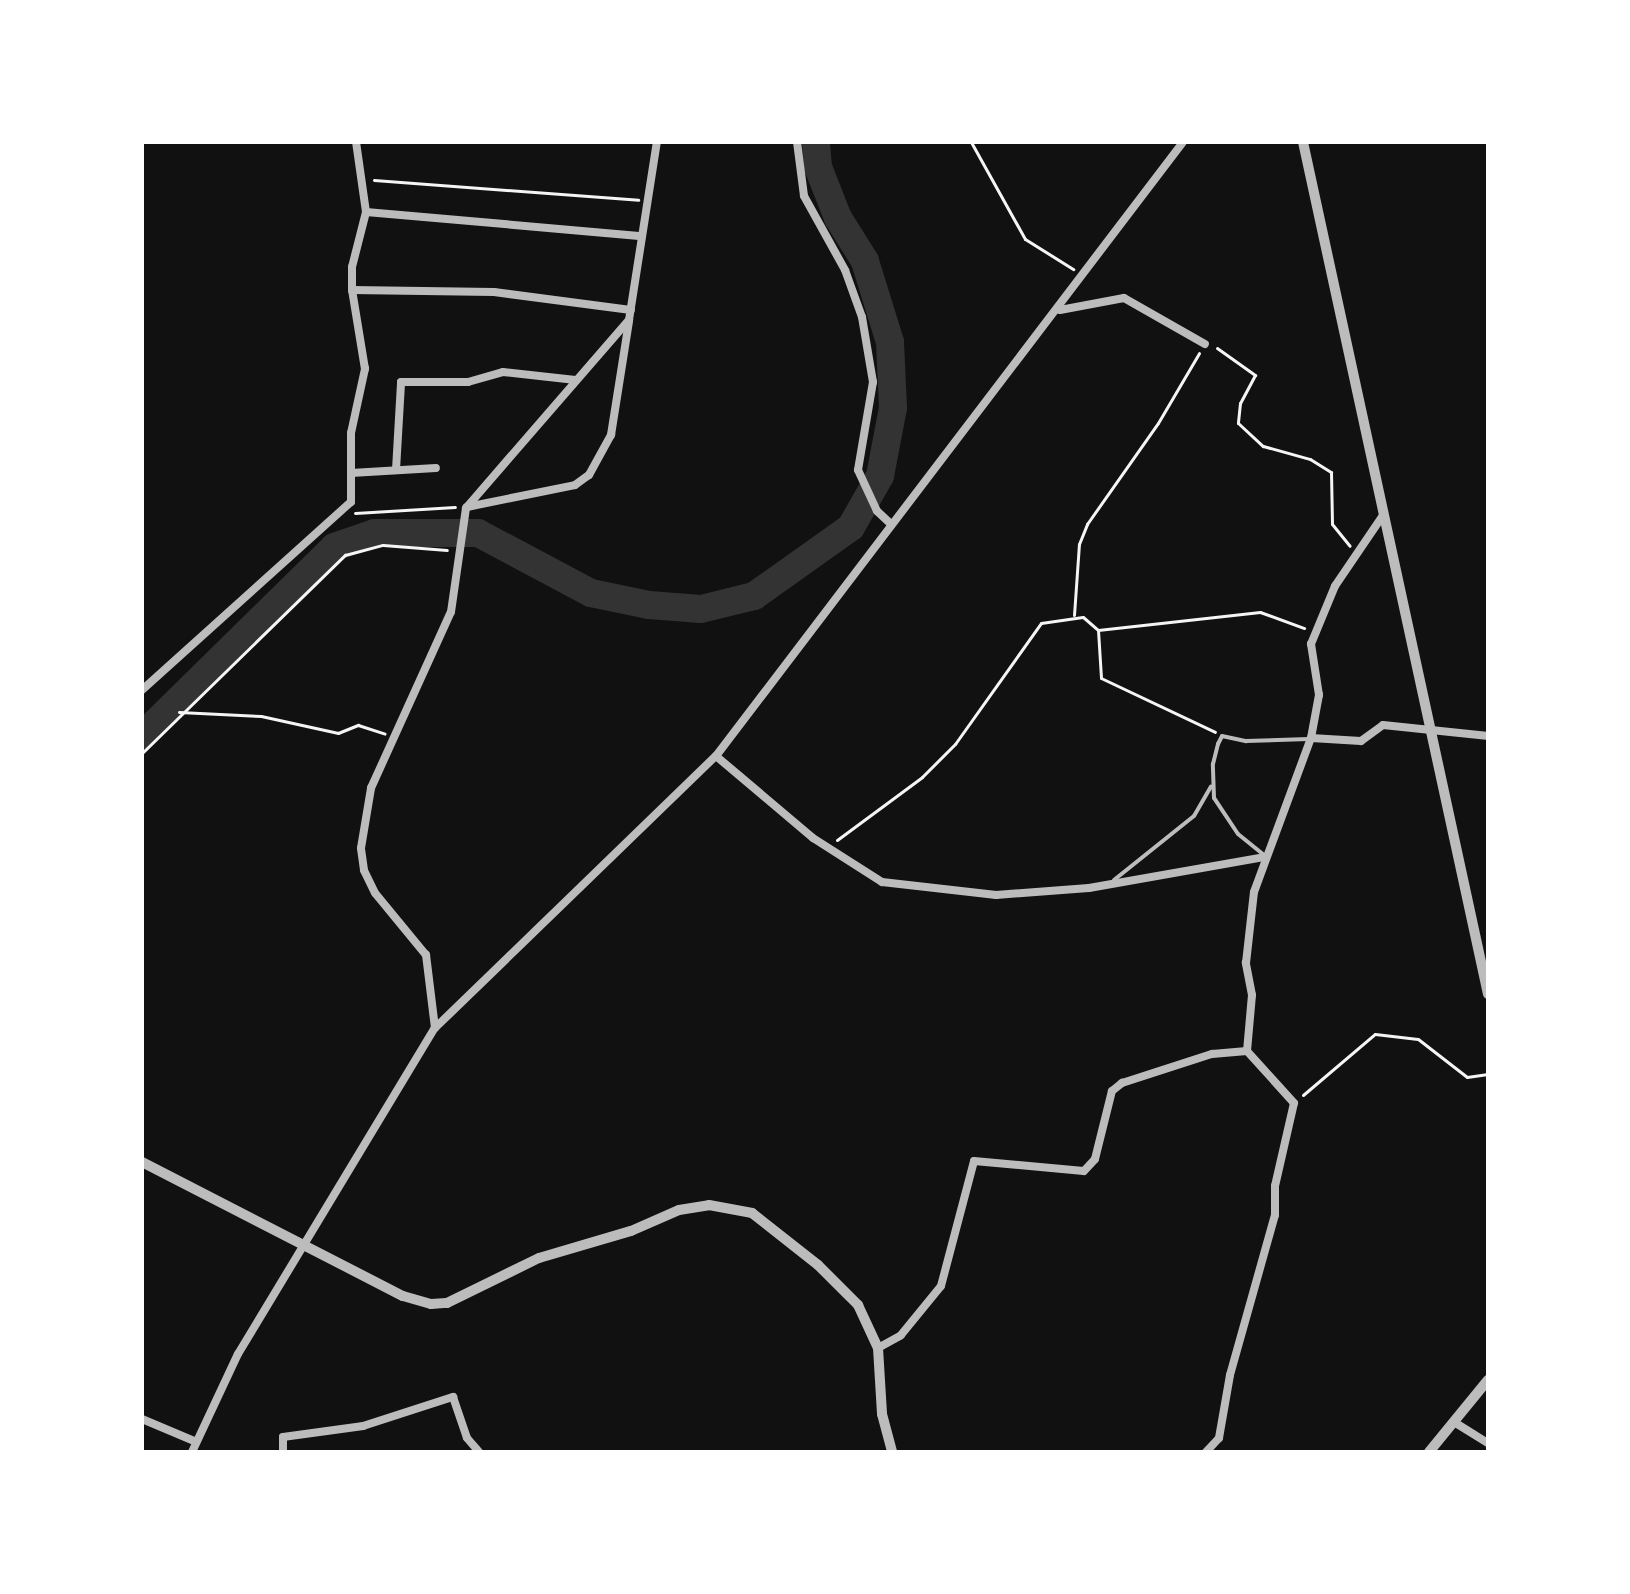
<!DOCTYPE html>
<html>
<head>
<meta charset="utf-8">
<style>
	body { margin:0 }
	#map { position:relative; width:1630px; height:1594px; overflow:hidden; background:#111; font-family:"PT Serif",serif }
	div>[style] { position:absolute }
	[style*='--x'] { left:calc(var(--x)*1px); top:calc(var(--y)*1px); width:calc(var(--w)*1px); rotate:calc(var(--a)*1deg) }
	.river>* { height:28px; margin:-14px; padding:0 14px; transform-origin:14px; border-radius:14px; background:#333 }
	.path>* { height:3px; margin:-1.5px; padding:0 1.5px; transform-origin:1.5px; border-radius:1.5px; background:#f5f5f5 }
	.service>* { height:4px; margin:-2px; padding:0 2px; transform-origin:2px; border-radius:2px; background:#bcbcbc }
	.minor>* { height:8px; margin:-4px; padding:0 4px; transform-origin:4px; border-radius:4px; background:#bcbcbc }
	.tertiary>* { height:10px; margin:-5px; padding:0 5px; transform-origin:5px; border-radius:5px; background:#bcbcbc }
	span { translate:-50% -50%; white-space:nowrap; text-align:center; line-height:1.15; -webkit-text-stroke:8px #fff; paint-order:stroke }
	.frame { position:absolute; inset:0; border:144px solid #fff; pointer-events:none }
</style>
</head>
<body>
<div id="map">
	<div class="river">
		<div style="--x:142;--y:736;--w:269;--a:-44.5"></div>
		<div style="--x:334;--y:547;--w:43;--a:-18.9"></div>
		<div style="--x:375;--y:533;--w:103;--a:0"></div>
		<div style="--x:478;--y:533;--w:128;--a:28"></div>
		<div style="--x:591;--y:593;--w:59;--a:11.7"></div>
		<div style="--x:649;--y:605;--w:52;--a:4.4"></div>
		<div style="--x:701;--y:609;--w:55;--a:-13.8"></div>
		<div style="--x:754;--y:596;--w:119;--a:-35.4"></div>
		<div style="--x:851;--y:527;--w:59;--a:-60.4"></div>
		<div style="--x:880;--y:476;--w:69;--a:-79.2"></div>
		<div style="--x:893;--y:408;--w:66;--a:-92.6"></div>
		<div style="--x:890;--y:342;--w:85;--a:-107.2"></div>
		<div style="--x:865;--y:261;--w:51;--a:-122.1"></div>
		<div style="--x:838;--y:218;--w:55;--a:-111.4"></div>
		<div style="--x:818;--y:167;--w:25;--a:-95"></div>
	</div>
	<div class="path">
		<div style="--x:971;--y:142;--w:111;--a:60.9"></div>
		<div style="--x:1025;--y:239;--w:57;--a:32"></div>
		<div style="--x:374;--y:180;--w:265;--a:4.3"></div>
		<div style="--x:1217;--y:348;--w:47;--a:35.4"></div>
		<div style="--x:1255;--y:375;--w:32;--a:118"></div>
		<div style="--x:1240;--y:403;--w:20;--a:96"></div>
		<div style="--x:1238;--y:423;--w:34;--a:43"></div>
		<div style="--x:1263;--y:446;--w:49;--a:15.5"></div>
		<div style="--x:1310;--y:459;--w:25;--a:32"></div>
		<div style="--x:1331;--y:472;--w:52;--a:88.9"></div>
		<div style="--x:1332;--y:524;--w:28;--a:51"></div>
		<div style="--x:355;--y:513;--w:100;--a:-3.4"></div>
		<div style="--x:1074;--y:615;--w:71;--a:-86"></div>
		<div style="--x:1079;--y:544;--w:22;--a:-68"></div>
		<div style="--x:1087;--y:524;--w:123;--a:-54.9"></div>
		<div style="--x:1158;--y:423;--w:81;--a:-59.6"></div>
		<div style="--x:1098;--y:630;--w:163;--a:-6.3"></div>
		<div style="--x:1260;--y:612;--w:47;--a:20"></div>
		<div style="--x:179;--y:712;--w:82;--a:2.8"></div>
		<div style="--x:261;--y:716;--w:79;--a:12.4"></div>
		<div style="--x:338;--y:733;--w:22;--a:-22"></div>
		<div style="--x:358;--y:725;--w:28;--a:18"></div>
		<div style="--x:142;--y:753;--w:284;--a:-44.3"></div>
		<div style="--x:345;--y:555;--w:39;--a:-15"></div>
		<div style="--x:383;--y:545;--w:64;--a:4.5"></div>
		<div style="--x:837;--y:840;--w:106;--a:-36.5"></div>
		<div style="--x:922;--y:777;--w:47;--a:-45"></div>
		<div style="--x:955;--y:744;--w:148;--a:-54.6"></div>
		<div style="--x:1041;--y:623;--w:42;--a:-8.1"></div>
		<div style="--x:1083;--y:617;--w:20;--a:41"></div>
		<div style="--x:1098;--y:630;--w:48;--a:86.4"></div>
		<div style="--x:1101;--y:678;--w:126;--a:25.3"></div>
		<div style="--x:1303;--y:1095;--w:94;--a:-40.3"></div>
		<div style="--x:1375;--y:1034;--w:43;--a:6.6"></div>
		<div style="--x:1418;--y:1039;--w:62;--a:37.8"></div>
		<div style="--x:1467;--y:1077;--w:21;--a:-8"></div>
	</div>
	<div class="service">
		<div style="--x:1264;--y:855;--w:33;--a:-141"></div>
		<div style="--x:1238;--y:834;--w:43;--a:-123.7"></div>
		<div style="--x:1214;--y:798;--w:34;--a:-92"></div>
		<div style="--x:1213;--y:764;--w:21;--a:-76"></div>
		<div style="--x:1218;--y:744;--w:9;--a:-63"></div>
		<div style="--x:1222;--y:736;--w:25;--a:12"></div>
		<div style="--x:1246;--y:741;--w:63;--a:-1.8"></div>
		<div style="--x:1114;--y:880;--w:102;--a:-38.7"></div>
		<div style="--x:1194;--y:816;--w:34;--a:-60"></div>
	</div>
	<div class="minor">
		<div style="--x:797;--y:142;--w:54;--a:82.6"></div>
		<div style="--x:804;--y:196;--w:85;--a:61"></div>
		<div style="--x:845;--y:270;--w:50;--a:70.1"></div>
		<div style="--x:862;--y:317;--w:66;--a:80.4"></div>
		<div style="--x:873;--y:382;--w:89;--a:99.7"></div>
		<div style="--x:858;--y:470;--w:45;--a:65.1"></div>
		<div style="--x:877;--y:511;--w:19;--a:43"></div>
		<div style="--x:366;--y:212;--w:277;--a:5"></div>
		<div style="--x:352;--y:290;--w:142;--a:0.8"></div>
		<div style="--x:494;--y:292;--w:138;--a:7.5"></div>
		<div style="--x:1060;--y:310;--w:65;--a:-10.6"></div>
		<div style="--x:1124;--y:298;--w:93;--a:29.6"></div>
		<div style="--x:396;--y:470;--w:88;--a:-86.7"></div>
		<div style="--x:401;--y:382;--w:67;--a:0"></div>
		<div style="--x:468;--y:382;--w:36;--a:-16"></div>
		<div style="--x:503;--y:372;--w:73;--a:6.3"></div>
		<div style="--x:351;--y:473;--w:85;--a:-3.4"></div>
		<div style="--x:467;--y:507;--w:110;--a:-11.5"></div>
		<div style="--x:575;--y:485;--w:17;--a:-36"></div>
		<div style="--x:589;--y:475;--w:46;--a:-61.2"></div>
		<div style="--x:611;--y:435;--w:115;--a:-81"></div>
		<div style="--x:142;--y:690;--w:281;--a:-42"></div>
		<div style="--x:351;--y:502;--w:69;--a:-90"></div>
		<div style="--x:351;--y:433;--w:66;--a:-77.7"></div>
		<div style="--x:365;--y:369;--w:80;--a:-99.3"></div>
		<div style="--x:352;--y:290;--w:23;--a:-90"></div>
		<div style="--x:352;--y:267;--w:57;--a:-75.7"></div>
		<div style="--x:366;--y:212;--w:71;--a:-98.1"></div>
		<div style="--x:1311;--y:738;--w:50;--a:3.4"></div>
		<div style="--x:1361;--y:741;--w:27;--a:-36"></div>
		<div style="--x:1383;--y:725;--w:106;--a:6"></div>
		<div style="--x:716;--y:756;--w:127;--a:40.2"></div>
		<div style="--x:813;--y:838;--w:82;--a:32.5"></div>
		<div style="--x:882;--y:882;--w:115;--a:6.5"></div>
		<div style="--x:996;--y:895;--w:93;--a:-4.3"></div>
		<div style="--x:1089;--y:888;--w:179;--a:-10"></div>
		<div style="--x:435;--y:1028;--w:74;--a:-97"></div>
		<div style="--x:426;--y:955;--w:80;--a:-129.4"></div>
		<div style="--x:375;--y:893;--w:25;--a:-116"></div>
		<div style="--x:364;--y:870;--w:22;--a:-98"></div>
		<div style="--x:361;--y:848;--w:61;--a:-80.5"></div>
		<div style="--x:371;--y:788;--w:193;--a:-65.6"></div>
		<div style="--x:451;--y:612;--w:105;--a:-81.8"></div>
		<div style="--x:466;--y:508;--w:249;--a:-49.1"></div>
		<div style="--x:629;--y:320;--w:180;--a:-81.1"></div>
		<div style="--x:878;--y:1348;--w:26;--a:-29"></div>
		<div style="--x:901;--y:1335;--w:63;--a:-50.8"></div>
		<div style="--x:941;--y:1286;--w:129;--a:-75.2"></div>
		<div style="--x:974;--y:1161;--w:110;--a:5.2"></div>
		<div style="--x:1084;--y:1171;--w:16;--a:-47"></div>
		<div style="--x:1095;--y:1159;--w:70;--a:-76"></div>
		<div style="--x:1112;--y:1091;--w:13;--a:-39"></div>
		<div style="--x:1122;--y:1083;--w:95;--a:-17.9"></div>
		<div style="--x:1212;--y:1054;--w:35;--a:-5"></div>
		<div style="--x:142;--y:1419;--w:56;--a:22.9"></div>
		<div style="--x:1454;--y:1422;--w:40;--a:32"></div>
		<div style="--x:192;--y:1452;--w:108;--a:-64.9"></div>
		<div style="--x:238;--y:1354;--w:381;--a:-58.9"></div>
		<div style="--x:435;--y:1028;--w:391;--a:-44.1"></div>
		<div style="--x:716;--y:756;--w:771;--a:-52.74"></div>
		<div style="--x:283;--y:1452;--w:15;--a:-90"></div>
		<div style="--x:283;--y:1437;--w:81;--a:-7.8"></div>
		<div style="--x:363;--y:1426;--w:95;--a:-17.9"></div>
		<div style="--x:453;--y:1397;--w:43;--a:71.1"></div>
		<div style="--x:467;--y:1438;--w:18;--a:49"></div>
		<div style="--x:1206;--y:1452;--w:19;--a:-47"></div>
		<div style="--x:1219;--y:1438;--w:64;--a:-80.1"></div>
		<div style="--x:1230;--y:1375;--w:166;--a:-74.3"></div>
		<div style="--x:1275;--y:1215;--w:29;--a:-90"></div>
		<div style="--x:1275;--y:1186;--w:85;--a:-77.1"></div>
		<div style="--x:1294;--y:1103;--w:70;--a:-132.1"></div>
		<div style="--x:1247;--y:1051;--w:56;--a:-84.9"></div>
		<div style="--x:1252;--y:995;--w:33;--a:-101"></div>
		<div style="--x:1246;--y:963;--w:71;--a:-83.6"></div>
		<div style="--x:1254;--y:892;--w:164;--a:-69.7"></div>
		<div style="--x:1311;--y:738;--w:44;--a:-79.5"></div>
		<div style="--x:1319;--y:695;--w:52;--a:-98.9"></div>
		<div style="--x:1311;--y:644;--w:63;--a:-67.5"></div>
		<div style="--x:1335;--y:586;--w:87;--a:-55.8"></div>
	</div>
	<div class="tertiary">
		<div style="--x:1303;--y:142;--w:872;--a:77.75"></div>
		<div style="--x:142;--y:1162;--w:293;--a:27.2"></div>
		<div style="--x:403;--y:1296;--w:29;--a:16"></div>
		<div style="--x:431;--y:1304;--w:16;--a:-4"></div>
		<div style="--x:447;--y:1303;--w:102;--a:-26.1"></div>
		<div style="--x:539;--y:1258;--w:96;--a:-16.4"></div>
		<div style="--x:631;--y:1231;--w:52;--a:-23.6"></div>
		<div style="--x:679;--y:1210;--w:30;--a:-9"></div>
		<div style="--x:709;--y:1205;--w:44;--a:10.5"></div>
		<div style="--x:752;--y:1213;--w:84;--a:38.2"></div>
		<div style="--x:818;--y:1265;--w:57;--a:45"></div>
		<div style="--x:858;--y:1305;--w:47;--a:65.1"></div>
		<div style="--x:878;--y:1348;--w:66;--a:86.5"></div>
		<div style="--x:882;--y:1414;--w:39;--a:75"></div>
		<div style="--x:1429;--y:1452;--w:93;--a:-50.7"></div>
	</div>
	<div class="frame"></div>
</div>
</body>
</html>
